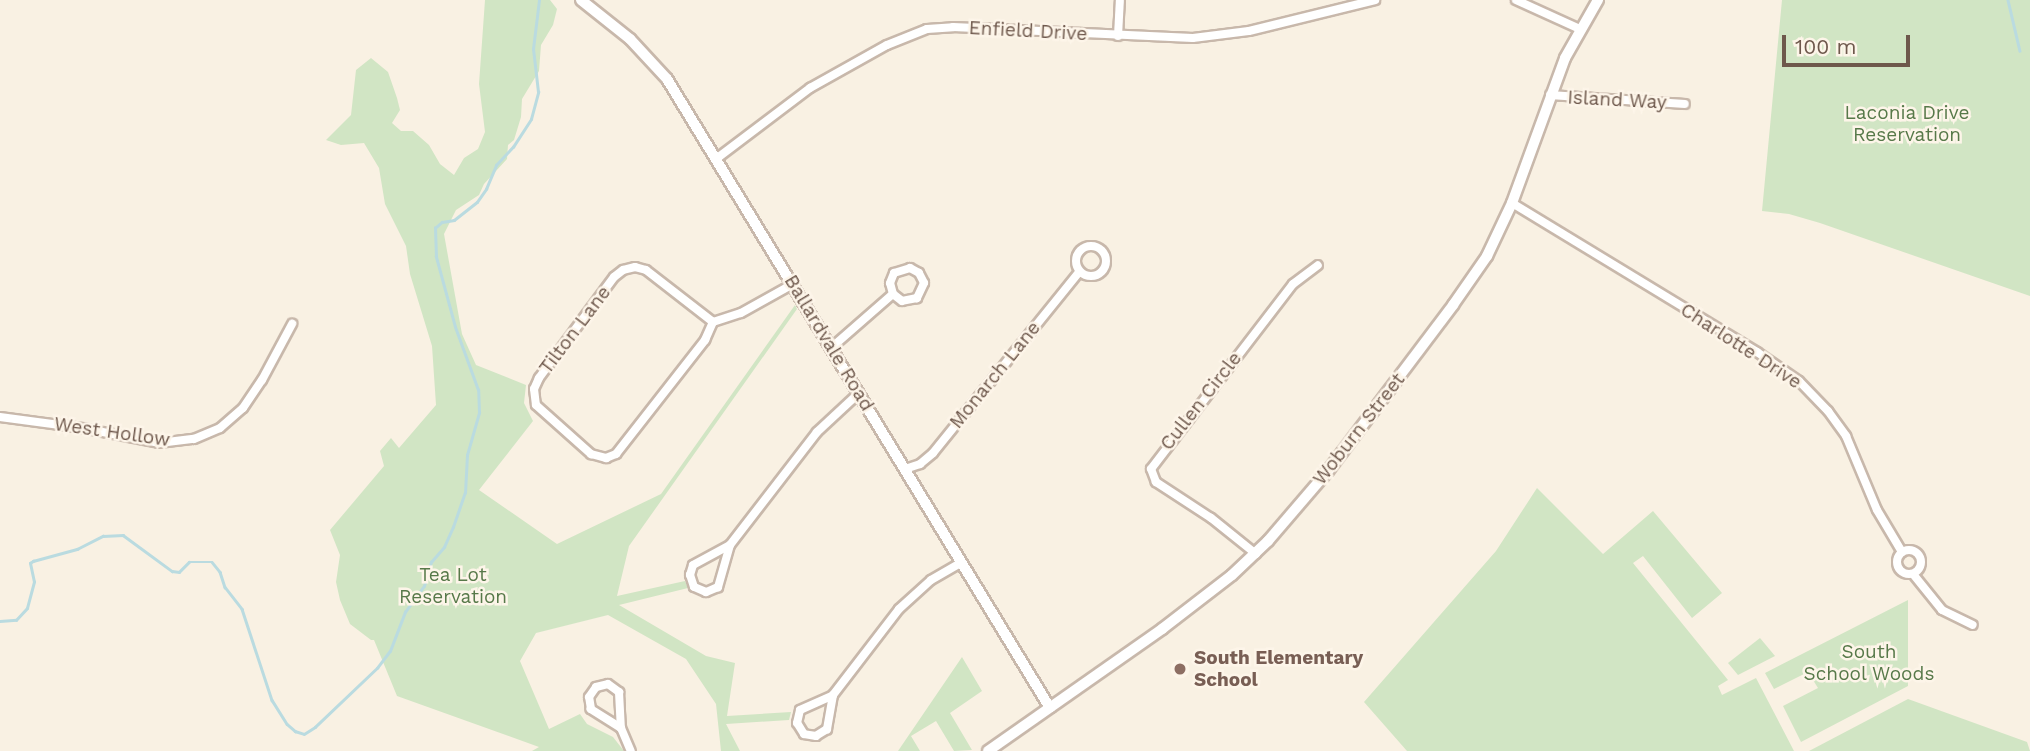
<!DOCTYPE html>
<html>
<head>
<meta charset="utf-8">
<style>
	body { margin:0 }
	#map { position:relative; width:2030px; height:751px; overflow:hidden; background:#f9f1e3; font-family:"Work Sans",sans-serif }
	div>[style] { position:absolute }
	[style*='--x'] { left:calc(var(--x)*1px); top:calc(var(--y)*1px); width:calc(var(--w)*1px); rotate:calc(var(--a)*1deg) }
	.green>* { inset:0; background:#d1e5c4 }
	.stream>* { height:2.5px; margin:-1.25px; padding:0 1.25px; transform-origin:1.25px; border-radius:1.25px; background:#badbe0 }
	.roads { filter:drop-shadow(2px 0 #c8b8ab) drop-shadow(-2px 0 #c8b8ab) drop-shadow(0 2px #c8b8ab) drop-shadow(0 -2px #c8b8ab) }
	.street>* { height:8px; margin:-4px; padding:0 4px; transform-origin:4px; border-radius:4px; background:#fff }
	.street>.ring { margin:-4px; padding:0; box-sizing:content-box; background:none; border:8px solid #fff; border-radius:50% }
	.secondary>* { height:10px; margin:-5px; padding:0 5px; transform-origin:5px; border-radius:5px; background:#fff }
	.dots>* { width:19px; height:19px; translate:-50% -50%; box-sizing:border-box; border:4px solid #fdf5e9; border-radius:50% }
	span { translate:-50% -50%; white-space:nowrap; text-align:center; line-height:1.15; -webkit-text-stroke:5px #fdf5e9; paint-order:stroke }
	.street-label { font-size:19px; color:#6e584c }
	.park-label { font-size:19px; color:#577949 }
	.education-label { font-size:19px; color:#785e54; font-weight:700 }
	.left { translate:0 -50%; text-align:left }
	.scale { position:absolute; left:1782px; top:35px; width:128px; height:32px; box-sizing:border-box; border:4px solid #6e584c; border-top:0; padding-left:9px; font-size:21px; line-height:24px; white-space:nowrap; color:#6e584c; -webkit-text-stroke:5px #fdf5e9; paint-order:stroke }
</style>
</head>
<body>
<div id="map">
	<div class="green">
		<div style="clip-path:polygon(485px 0,550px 0,557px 9px,553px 25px,541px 45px,539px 71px,522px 99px,521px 117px,514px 140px,508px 145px,507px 159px,484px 184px,479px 195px,456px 210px,444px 234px,462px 334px,476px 365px,526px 385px,524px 403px,533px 421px,479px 490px,557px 544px,661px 494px,795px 305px,797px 309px,629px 546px,617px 596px,685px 581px,688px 588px,619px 605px,706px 656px,735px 663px,727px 716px,791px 712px,789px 720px,726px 724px,740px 751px,721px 751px,716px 704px,686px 659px,608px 615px,536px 633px,520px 661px,549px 729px,580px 714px,587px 724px,613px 737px,624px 751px,532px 751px,539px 747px,397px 696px,374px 640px,371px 640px,350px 624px,340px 600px,336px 582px,340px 555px,330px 530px,384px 466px,380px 451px,391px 438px,399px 448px,436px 405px,432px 346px,410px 274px,406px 246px,385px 204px,379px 168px,364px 143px,341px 145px,326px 140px,351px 115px,356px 70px,371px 58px,388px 72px,397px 98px,400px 110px,392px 123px,401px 131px,413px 131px,429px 145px,440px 164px,454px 175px,464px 158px,478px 149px,485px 132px,479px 84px)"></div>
		<div style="clip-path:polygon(1782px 0,2030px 0,2030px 296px,1820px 223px,1789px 214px,1762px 211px)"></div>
		<div style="clip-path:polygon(1537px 488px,1603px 554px,1653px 511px,1722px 593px,1692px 618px,1643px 556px,1633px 563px,1728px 680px,1718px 686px,1722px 695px,1756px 678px,1794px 751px,1407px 751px,1364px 702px,1496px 551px)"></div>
		<div style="clip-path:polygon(1908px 600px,1908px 686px,1801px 742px,1783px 706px,1818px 688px,1808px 672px,1774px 689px,1765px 673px)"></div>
		<div style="clip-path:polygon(1760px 638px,1775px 656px,1738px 675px,1728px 663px)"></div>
		<div style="clip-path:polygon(962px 657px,982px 691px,950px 713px,972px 750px,954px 751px,936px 721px,911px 736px,920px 751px,898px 751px)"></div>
		<div style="clip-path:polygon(1908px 699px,2027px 742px,2030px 751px,1809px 751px)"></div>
	</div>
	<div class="stream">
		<div style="--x:2008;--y:0;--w:52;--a:76.8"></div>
		<div style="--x:0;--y:621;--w:16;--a:-4"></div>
		<div style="--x:16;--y:620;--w:16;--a:-47"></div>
		<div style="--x:27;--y:608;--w:27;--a:-75"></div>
		<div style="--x:34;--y:582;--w:19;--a:-102"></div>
		<div style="--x:30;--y:563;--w:4;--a:-34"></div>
		<div style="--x:33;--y:561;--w:46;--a:-15.3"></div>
		<div style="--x:77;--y:549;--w:29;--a:-27"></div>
		<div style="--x:103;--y:536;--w:20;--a:-3"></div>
		<div style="--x:123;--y:535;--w:61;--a:36.3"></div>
		<div style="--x:172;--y:571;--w:7;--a:8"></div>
		<div style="--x:179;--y:572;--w:14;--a:-45"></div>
		<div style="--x:189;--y:562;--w:23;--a:0"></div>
		<div style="--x:212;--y:562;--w:13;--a:51"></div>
		<div style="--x:220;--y:572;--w:16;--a:72"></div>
		<div style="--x:225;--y:587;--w:28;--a:52"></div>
		<div style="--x:242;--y:609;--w:96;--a:71.8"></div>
		<div style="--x:272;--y:700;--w:28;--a:58"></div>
		<div style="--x:287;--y:724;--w:11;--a:41"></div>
		<div style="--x:295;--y:731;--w:9;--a:18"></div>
		<div style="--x:304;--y:734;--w:13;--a:-32"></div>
		<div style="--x:315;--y:727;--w:86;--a:-43.6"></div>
		<div style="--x:377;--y:668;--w:21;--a:-53"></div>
		<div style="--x:390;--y:651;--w:42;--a:-69"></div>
		<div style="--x:405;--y:612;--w:32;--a:-54"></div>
		<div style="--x:424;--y:586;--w:25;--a:-74"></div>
		<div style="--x:431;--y:562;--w:20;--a:-49"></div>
		<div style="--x:444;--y:547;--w:22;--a:-66"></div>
		<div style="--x:453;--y:527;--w:36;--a:-71"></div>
		<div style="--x:465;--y:493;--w:38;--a:-87"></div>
		<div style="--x:467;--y:455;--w:44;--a:-74.1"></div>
		<div style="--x:479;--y:413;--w:23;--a:-92"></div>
		<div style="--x:478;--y:390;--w:67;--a:-110.1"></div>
		<div style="--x:455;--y:327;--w:73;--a:-105.2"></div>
		<div style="--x:436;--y:257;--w:29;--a:-92"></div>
		<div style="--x:435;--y:228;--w:9;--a:-41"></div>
		<div style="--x:442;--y:222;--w:12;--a:-9"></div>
		<div style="--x:454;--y:220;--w:29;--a:-38"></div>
		<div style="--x:477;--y:202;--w:16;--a:-55"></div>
		<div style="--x:486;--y:189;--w:26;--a:-67"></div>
		<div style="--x:496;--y:165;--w:25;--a:-47"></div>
		<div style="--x:513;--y:147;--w:33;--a:-57"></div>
		<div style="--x:531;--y:119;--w:28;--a:-75"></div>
		<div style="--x:538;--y:92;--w:43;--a:-96.6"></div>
		<div style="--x:533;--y:49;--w:49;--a:-83"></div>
	</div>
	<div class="roads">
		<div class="street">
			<div style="--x:1516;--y:0;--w:70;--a:24.4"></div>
			<div style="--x:1118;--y:36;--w:36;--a:-87"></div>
			<div style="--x:1550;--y:95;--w:135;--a:3.8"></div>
			<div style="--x:716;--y:159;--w:118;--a:-37.1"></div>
			<div style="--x:810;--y:88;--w:88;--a:-29.2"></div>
			<div style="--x:887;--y:45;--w:43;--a:-21.8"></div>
			<div style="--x:927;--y:29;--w:26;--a:-4"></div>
			<div style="--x:953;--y:27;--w:240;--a:2.6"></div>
			<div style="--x:1193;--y:38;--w:56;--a:-7.1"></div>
			<div style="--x:1249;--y:31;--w:130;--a:-13.8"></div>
			<div style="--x:1512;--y:203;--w:287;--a:31.3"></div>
			<div style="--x:1757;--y:352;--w:51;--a:34.6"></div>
			<div style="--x:1799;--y:381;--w:42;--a:46"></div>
			<div style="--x:1828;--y:411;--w:31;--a:54"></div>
			<div style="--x:1846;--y:436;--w:80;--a:67.3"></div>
			<div style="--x:1877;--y:510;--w:49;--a:59.2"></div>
			<div class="ring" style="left:1076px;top:246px;width:22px;height:22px"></div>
			<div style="--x:713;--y:322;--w:85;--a:-142.2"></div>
			<div style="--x:646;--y:270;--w:11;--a:-165"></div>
			<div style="--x:635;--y:267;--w:12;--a:166"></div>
			<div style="--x:623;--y:270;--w:11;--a:142"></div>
			<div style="--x:614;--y:277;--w:126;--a:126.6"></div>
			<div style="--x:539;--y:378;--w:12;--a:114"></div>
			<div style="--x:534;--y:389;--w:16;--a:83"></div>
			<div style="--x:536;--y:405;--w:74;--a:41.7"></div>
			<div style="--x:591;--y:454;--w:16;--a:15"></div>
			<div style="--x:606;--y:458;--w:11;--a:-22"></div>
			<div style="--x:616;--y:454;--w:145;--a:-52"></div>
			<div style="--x:705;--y:340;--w:20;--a:-66"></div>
			<div style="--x:713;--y:322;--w:29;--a:-18"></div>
			<div style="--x:741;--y:313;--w:60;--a:-29.1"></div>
			<div style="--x:831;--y:348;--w:82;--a:-41.1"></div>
			<div style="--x:893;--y:294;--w:11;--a:-105"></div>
			<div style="--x:890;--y:283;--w:11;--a:-68"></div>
			<div style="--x:894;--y:273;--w:17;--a:-17"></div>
			<div style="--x:910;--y:268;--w:10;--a:29"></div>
			<div style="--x:919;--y:273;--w:11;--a:63"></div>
			<div style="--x:924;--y:283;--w:17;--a:115"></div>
			<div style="--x:917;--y:298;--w:15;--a:169"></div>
			<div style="--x:902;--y:301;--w:11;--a:-142"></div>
			<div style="--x:0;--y:417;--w:83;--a:7.6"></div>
			<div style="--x:82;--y:428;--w:78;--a:11"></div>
			<div style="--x:159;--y:443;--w:35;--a:-7"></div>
			<div style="--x:194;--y:439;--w:28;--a:-23"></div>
			<div style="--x:220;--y:428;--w:30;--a:-41"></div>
			<div style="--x:243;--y:408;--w:34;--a:-56"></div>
			<div style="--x:262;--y:380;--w:64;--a:-61.8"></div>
			<div style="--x:905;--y:469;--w:16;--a:-18"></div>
			<div style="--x:920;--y:464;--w:17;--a:-40"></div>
			<div style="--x:933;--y:453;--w:233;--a:-51.1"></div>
			<div style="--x:730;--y:545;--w:44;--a:105.9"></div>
			<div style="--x:718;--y:587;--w:13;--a:157"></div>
			<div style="--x:706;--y:592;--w:13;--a:-157"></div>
			<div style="--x:694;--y:587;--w:13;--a:-108"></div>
			<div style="--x:690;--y:575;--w:10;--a:-73"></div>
			<div style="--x:693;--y:565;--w:42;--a:-28.4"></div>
			<div style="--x:730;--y:545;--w:143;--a:-52.4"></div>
			<div style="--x:817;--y:432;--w:57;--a:-42.9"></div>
			<div class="ring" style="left:1897px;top:550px;width:16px;height:16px"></div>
			<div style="--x:1256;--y:554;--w:58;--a:-141.3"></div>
			<div style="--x:1211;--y:518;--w:66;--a:-146.8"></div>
			<div style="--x:1156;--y:482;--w:14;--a:-111"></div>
			<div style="--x:1151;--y:469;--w:233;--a:-52.5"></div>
			<div style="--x:1293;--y:284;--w:31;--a:-37"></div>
			<div style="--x:1913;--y:574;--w:46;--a:51.1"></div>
			<div style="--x:1942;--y:610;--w:34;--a:26"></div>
			<div style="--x:833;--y:695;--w:35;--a:100"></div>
			<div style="--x:827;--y:729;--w:13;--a:148"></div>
			<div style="--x:816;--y:736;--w:12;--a:-171"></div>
			<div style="--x:804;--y:734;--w:13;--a:-122"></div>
			<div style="--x:797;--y:723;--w:13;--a:-77"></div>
			<div style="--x:800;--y:710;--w:36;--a:-24"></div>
			<div style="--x:833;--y:695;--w:108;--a:-52.5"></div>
			<div style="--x:899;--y:609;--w:43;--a:-42.2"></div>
			<div style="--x:931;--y:580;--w:34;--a:-30"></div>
			<div style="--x:621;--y:728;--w:36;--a:-148"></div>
			<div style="--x:591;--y:709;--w:12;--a:-99"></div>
			<div style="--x:589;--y:697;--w:12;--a:-55"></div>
			<div style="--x:596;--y:687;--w:12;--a:-14"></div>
			<div style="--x:608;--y:684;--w:14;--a:36"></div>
			<div style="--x:619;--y:692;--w:36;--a:87"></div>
			<div style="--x:621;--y:728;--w:25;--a:67"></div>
		</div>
		<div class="secondary">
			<div style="--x:581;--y:0;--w:63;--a:38.5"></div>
			<div style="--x:630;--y:39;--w:54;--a:47.2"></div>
			<div style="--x:667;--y:79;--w:736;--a:58.66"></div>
			<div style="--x:988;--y:751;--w:213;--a:-35"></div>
			<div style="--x:1162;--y:629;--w:88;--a:-37.6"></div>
			<div style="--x:1232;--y:575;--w:50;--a:-43.4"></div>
			<div style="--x:1268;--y:541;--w:92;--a:-49.4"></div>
			<div style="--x:1328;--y:471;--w:208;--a:-53"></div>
			<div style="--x:1453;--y:305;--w:60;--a:-55.2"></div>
			<div style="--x:1487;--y:256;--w:59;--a:-64.7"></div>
			<div style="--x:1512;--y:203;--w:154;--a:-69.9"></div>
			<div style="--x:1565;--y:58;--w:67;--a:-60.4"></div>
		</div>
	</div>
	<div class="dots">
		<div style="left:1180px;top:669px;background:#8d6e63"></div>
	</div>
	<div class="street-label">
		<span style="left:1028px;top:31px;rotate:3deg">Enfield Drive</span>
		<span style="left:1617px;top:100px;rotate:3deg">Island Way</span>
		<span style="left:575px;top:330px;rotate:-53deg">Tilton Lane</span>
		<span style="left:829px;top:343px;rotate:59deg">Ballardvale Road</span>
		<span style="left:1741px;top:346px;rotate:33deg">Charlotte Drive</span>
		<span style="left:995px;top:375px;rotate:-51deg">Monarch Lane</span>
		<span style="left:1201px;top:401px;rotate:-52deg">Cullen Circle</span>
		<span style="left:1359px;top:429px;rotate:-52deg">Woburn Street</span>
		<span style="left:112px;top:432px;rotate:8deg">West Hollow</span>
	</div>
	<div class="park-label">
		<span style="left:1907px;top:124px">Laconia Drive<br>Reservation</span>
		<span style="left:453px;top:586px">Tea Lot<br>Reservation</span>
		<span style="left:1869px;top:663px">South<br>School Woods</span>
	</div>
	<div class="education-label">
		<span class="left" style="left:1194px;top:669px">South Elementary<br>School</span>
	</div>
	<div class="scale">100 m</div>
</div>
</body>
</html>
